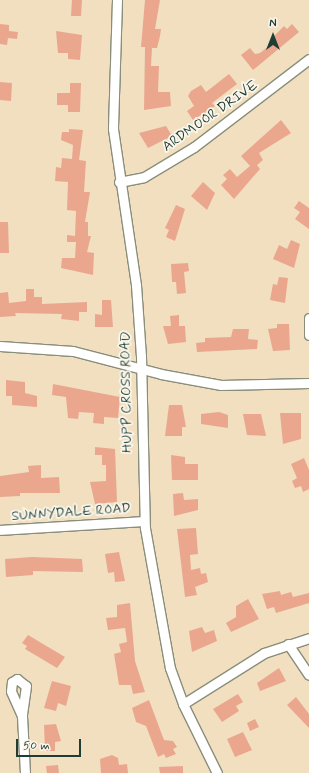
<!DOCTYPE html>
<html>
<head>
<meta charset="utf-8">
<style>
	body { margin:0 }
	#map { position:relative; width:309px; height:773px; overflow:hidden; background:#f1dfc0; font-family:Mynerve,sans-serif }
	div>[style] { position:absolute }
	[style*='--x'] { left:calc(var(--x)*1px); top:calc(var(--y)*1px); width:calc(var(--w)*1px); rotate:calc(var(--a)*1deg) }
	.building>* { inset:0; background:#eaa78e }
	.roads { filter:drop-shadow(1px 0 #888e7a) drop-shadow(-1px 0 #888e7a) drop-shadow(0 1px #888e7a) drop-shadow(0 -1px #888e7a) }
	.minor>* { height:9px; margin:-4.5px; padding:0 4.5px; transform-origin:4.5px; border-radius:4.5px; background:#fff }
	span { translate:-50% -50%; white-space:nowrap; text-align:center; line-height:1.15; -webkit-text-stroke:3.5px #fbf7ec; paint-order:stroke }
	.street-label { font-size:14px; color:#1f3d34 }
	.north { position:absolute; left:253px; top:16px; width:40px; height:40px; -webkit-text-stroke:3px #fbf7ec; paint-order:stroke; rotate:0deg; font-size:11px; font-weight:700; line-height:16px; text-align:center; color:#1f3d34 }
	.north::after { content:''; display:block; margin:auto; width:14px; height:18px; background:#1f3d34; clip-path:polygon(50% 0,100% 100%,50% 72%,0 100%) }
	.scale { position:absolute; left:16px; top:739px; width:65px; height:18px; box-sizing:border-box; border:2px solid #1f3d34; border-top:0; padding-left:5px; font-size:12px; line-height:14px; white-space:nowrap; color:#1f3d34; -webkit-text-stroke:3px #fbf7ec; paint-order:stroke }
</style>
</head>
<body>
<div id="map">
	<div class="building">
		<div style="clip-path:polygon(72px 0,82px 0,81px 16px,71px 16px)"></div>
		<div style="clip-path:polygon(145px 0,160px 0,155px 29px,161px 29px,160px 36px,157px 48px,152px 48px,151px 66px,159px 66px,158px 92px,170px 92px,171px 106px,144px 110px,145px 47px,141px 47px)"></div>
		<div style="clip-path:polygon(0 24px,9px 25px,9px 31px,18px 32px,17px 39px,8px 38px,7px 45px,0 44px)"></div>
		<div style="clip-path:polygon(292px 24px,299px 32px,253px 70px,241px 55px,250px 48px,255px 54px,260px 53px,275px 41px,272px 38px,284px 26px,287px 29px)"></div>
		<div style="clip-path:polygon(56px 31px,82px 35px,80px 60px,68px 59px,68px 53px,58px 53px)"></div>
		<div style="clip-path:polygon(229px 74px,237px 84px,212px 103px,215px 106px,193px 120px,187px 111px,194px 106px,188px 96px,191px 91px,201px 85px,206px 92px)"></div>
		<div style="clip-path:polygon(0 82px,12px 83px,11px 101px,0 100px)"></div>
		<div style="clip-path:polygon(70px 83px,81px 83px,80px 112px,68px 112px,68px 105px,57px 105px,57px 93px,70px 93px)"></div>
		<div style="clip-path:polygon(281px 120px,291px 133px,259px 153px,263px 160px,257px 165px,260px 169px,234px 199px,221px 185px,227px 179px,223px 175px,230px 169px,237px 177px,250px 166px,241px 156px)"></div>
		<div style="clip-path:polygon(166px 126px,172px 136px,148px 148px,139px 133px)"></div>
		<div style="clip-path:polygon(69px 129px,83px 130px,79px 160px,86px 161px,84px 192px,90px 192px,85px 222px,88px 222px,88px 236px,91px 236px,87px 252px,94px 253px,93px 275px,61px 268px,62px 258px,75px 258px,76px 242px,67px 242px,67px 235px,75px 236px,76px 211px,67px 210px,68px 182px,55px 181px,56px 167px,61px 168px,62px 158px,72px 159px,73px 145px,61px 140px,62px 132px,69px 132px)"></div>
		<div style="clip-path:polygon(203px 182px,215px 193px,207px 210px,191px 196px)"></div>
		<div style="clip-path:polygon(299px 201px,309px 208px,309px 229px,295px 219px,300px 212px,294px 208px)"></div>
		<div style="clip-path:polygon(176px 205px,185px 209px,175px 241px,166px 237px,169px 230px,165px 228px)"></div>
		<div style="clip-path:polygon(0 222px,8px 222px,9px 253px,0 253px)"></div>
		<div style="clip-path:polygon(291px 240px,300px 244px,294px 268px,273px 259px,279px 245px,287px 249px)"></div>
		<div style="clip-path:polygon(188px 263px,189px 271px,184px 272px,186px 293px,177px 294px,176px 282px,172px 282px,171px 264px)"></div>
		<div style="clip-path:polygon(279px 277px,288px 278px,285px 303px,270px 300px,273px 284px,277px 285px)"></div>
		<div style="clip-path:polygon(26px 289px,34px 289px,34px 297px,42px 297px,42px 304px,87px 302px,87px 312px,79px 312px,79px 321px,61px 319px,62px 314px,15px 313px,16px 316px,0 317px,0 293px,8px 292px,9px 303px,26px 301px)"></div>
		<div style="clip-path:polygon(102px 300px,111px 300px,113px 327px,95px 327px,95px 314px,102px 315px)"></div>
		<div style="clip-path:polygon(179px 315px,179px 326px,185px 326px,186px 342px,168px 344px,163px 326px,171px 326px,170px 316px)"></div>
		<div style="clip-path:polygon(277px 324px,289px 324px,290px 350px,273px 351px,268px 329px,277px 328px)"></div>
		<div style="clip-path:polygon(233px 329px,249px 329px,248px 339px,258px 340px,257px 349px,197px 352px,196px 343px,205px 342px,205px 338px,231px 337px)"></div>
		<div style="clip-path:polygon(6px 380px,25px 382px,25px 393px,37px 396px,37px 407px,12px 405px,12px 396px,6px 396px)"></div>
		<div style="clip-path:polygon(53px 384px,120px 397px,118px 418px,104px 417px,104px 424px,93px 423px,94px 413px,79px 412px,78px 419px,68px 418px,66px 397px,52px 395px)"></div>
		<div style="clip-path:polygon(169px 405px,182px 405px,186px 427px,182px 427px,182px 436px,165px 436px)"></div>
		<div style="clip-path:polygon(219px 412px,228px 415px,228px 428px,201px 424px,201px 414px)"></div>
		<div style="clip-path:polygon(280px 413px,301px 413px,301px 439px,283px 444px)"></div>
		<div style="clip-path:polygon(243px 414px,261px 414px,266px 436px,247px 435px)"></div>
		<div style="clip-path:polygon(95px 447px,115px 449px,117px 502px,95px 504px,90px 482px,106px 481px,106px 465px,102px 465px,102px 455px,95px 455px)"></div>
		<div style="clip-path:polygon(171px 455px,185px 457px,185px 464px,198px 464px,198px 480px,172px 480px)"></div>
		<div style="clip-path:polygon(304px 458px,309px 470px,309px 489px,303px 492px,301px 486px,295px 488px,292px 481px,297px 478px,291px 464px)"></div>
		<div style="clip-path:polygon(41px 465px,41px 478px,59px 477px,60px 493px,20px 493px,20px 496px,0 497px,0 476px,29px 472px,28px 466px)"></div>
		<div style="clip-path:polygon(183px 493px,184px 500px,198px 499px,198px 510px,174px 516px,173px 494px)"></div>
		<div style="clip-path:polygon(196px 528px,198px 554px,190px 555px,191px 570px,200px 568px,201px 574px,206px 573px,208px 582px,195px 587px,197px 595px,185px 597px,177px 529px)"></div>
		<div style="clip-path:polygon(119px 552px,125px 581px,115px 582px,114px 572px,108px 573px,105px 554px)"></div>
		<div style="clip-path:polygon(32px 557px,82px 559px,83px 572px,33px 571px,33px 575px,6px 577px,5px 559px)"></div>
		<div style="clip-path:polygon(280px 591px,281px 595px,291px 592px,293px 597px,309px 593px,309px 603px,276px 613px,274px 607px,267px 609px,262px 594px)"></div>
		<div style="clip-path:polygon(248px 599px,259px 619px,231px 632px,226px 623px,236px 617px,236px 606px)"></div>
		<div style="clip-path:polygon(130px 603px,135px 661px,145px 692px,133px 694px,131px 685px,119px 685px,114px 654px,121px 652px,119px 644px,127px 642px,125px 628px,108px 630px,106px 618px,117px 617px,117px 605px)"></div>
		<div style="clip-path:polygon(202px 627px,205px 633px,214px 630px,217px 641px,192px 652px,189px 631px)"></div>
		<div style="clip-path:polygon(28px 635px,65px 657px,57px 668px,25px 649px,27px 646px,22px 643px)"></div>
		<div style="clip-path:polygon(279px 668px,286px 681px,260px 691px,257px 683px)"></div>
		<div style="clip-path:polygon(52px 681px,71px 686px,66px 706px,58px 703px,56px 711px,44px 708px)"></div>
		<div style="clip-path:polygon(238px 694px,243px 702px,236px 706px,239px 711px,222px 722px,213px 709px)"></div>
		<div style="clip-path:polygon(296px 697px,309px 714px,309px 728px,287px 705px)"></div>
		<div style="clip-path:polygon(149px 700px,164px 740px,173px 741px,177px 747px,173px 749px,176px 754px,166px 758px,164px 754px,158px 757px,146px 726px,136px 722px,132px 708px)"></div>
		<div style="clip-path:polygon(255px 719px,259px 727px,250px 731px,247px 723px)"></div>
		<div style="clip-path:polygon(56px 724px,61px 741px,55px 742px,55px 751px,45px 751px,44px 725px)"></div>
		<div style="clip-path:polygon(243px 732px,252px 750px,235px 757px,227px 739px)"></div>
		<div style="clip-path:polygon(112px 755px,118px 758px,119px 765px,127px 764px,128px 773px,101px 773px,100px 759px)"></div>
		<div style="clip-path:polygon(58px 765px,59px 773px,47px 773px,46px 766px)"></div>
		<div style="clip-path:polygon(183px 766px,183px 773px,160px 773px,159px 767px)"></div>
	</div>
	<div class="roads">
		<div class="minor">
			<div style="--x:117;--y:0;--w:129;--a:91.8"></div>
			<div style="--x:113;--y:129;--w:158;--a:81.6"></div>
			<div style="--x:136;--y:285;--w:71;--a:86"></div>
			<div style="--x:141;--y:356;--w:172;--a:88.7"></div>
			<div style="--x:145;--y:528;--w:142;--a:79.9"></div>
			<div style="--x:170;--y:668;--w:38;--a:70"></div>
			<div style="--x:183;--y:704;--w:77;--a:63.8"></div>
			<div style="--x:119;--y:182;--w:25;--a:-11"></div>
			<div style="--x:144;--y:177;--w:58;--a:-31"></div>
			<div style="--x:194;--y:147;--w:145;--a:-37.4"></div>
			<div style="--x:309;--y:318;--w:17;--a:90"></div>
			<div style="--x:0;--y:346;--w:73;--a:3.9"></div>
			<div style="--x:73;--y:351;--w:91;--a:14.6"></div>
			<div style="--x:161;--y:374;--w:61;--a:10.4"></div>
			<div style="--x:221;--y:385;--w:88;--a:-1.3"></div>
			<div style="--x:0;--y:530;--w:144;--a:-3.6"></div>
			<div style="--x:288;--y:644;--w:37;--a:56"></div>
			<div style="--x:183;--y:704;--w:96;--a:-32.2"></div>
			<div style="--x:264;--y:653;--w:47;--a:-18.4"></div>
			<div style="--x:22;--y:716;--w:27;--a:-114"></div>
			<div style="--x:11;--y:691;--w:9;--a:-84"></div>
			<div style="--x:12;--y:682;--w:6;--a:-31"></div>
			<div style="--x:17;--y:679;--w:11;--a:38"></div>
			<div style="--x:26;--y:686;--w:30;--a:98"></div>
			<div style="--x:22;--y:716;--w:57;--a:87"></div>
		</div>
	</div>
	<div class="street-label">
		<span style="left:210px;top:116px;rotate:-35deg">ARDMOOR DRIVE</span>
		<span style="left:126px;top:392px;rotate:-91deg">HUPP CROSS ROAD</span>
		<span style="left:71px;top:512px;rotate:-4deg">SUNNYDALE ROAD</span>
	</div>
	<div class="north">N</div>
	<div class="scale">50 m</div>
</div>
</body>
</html>
